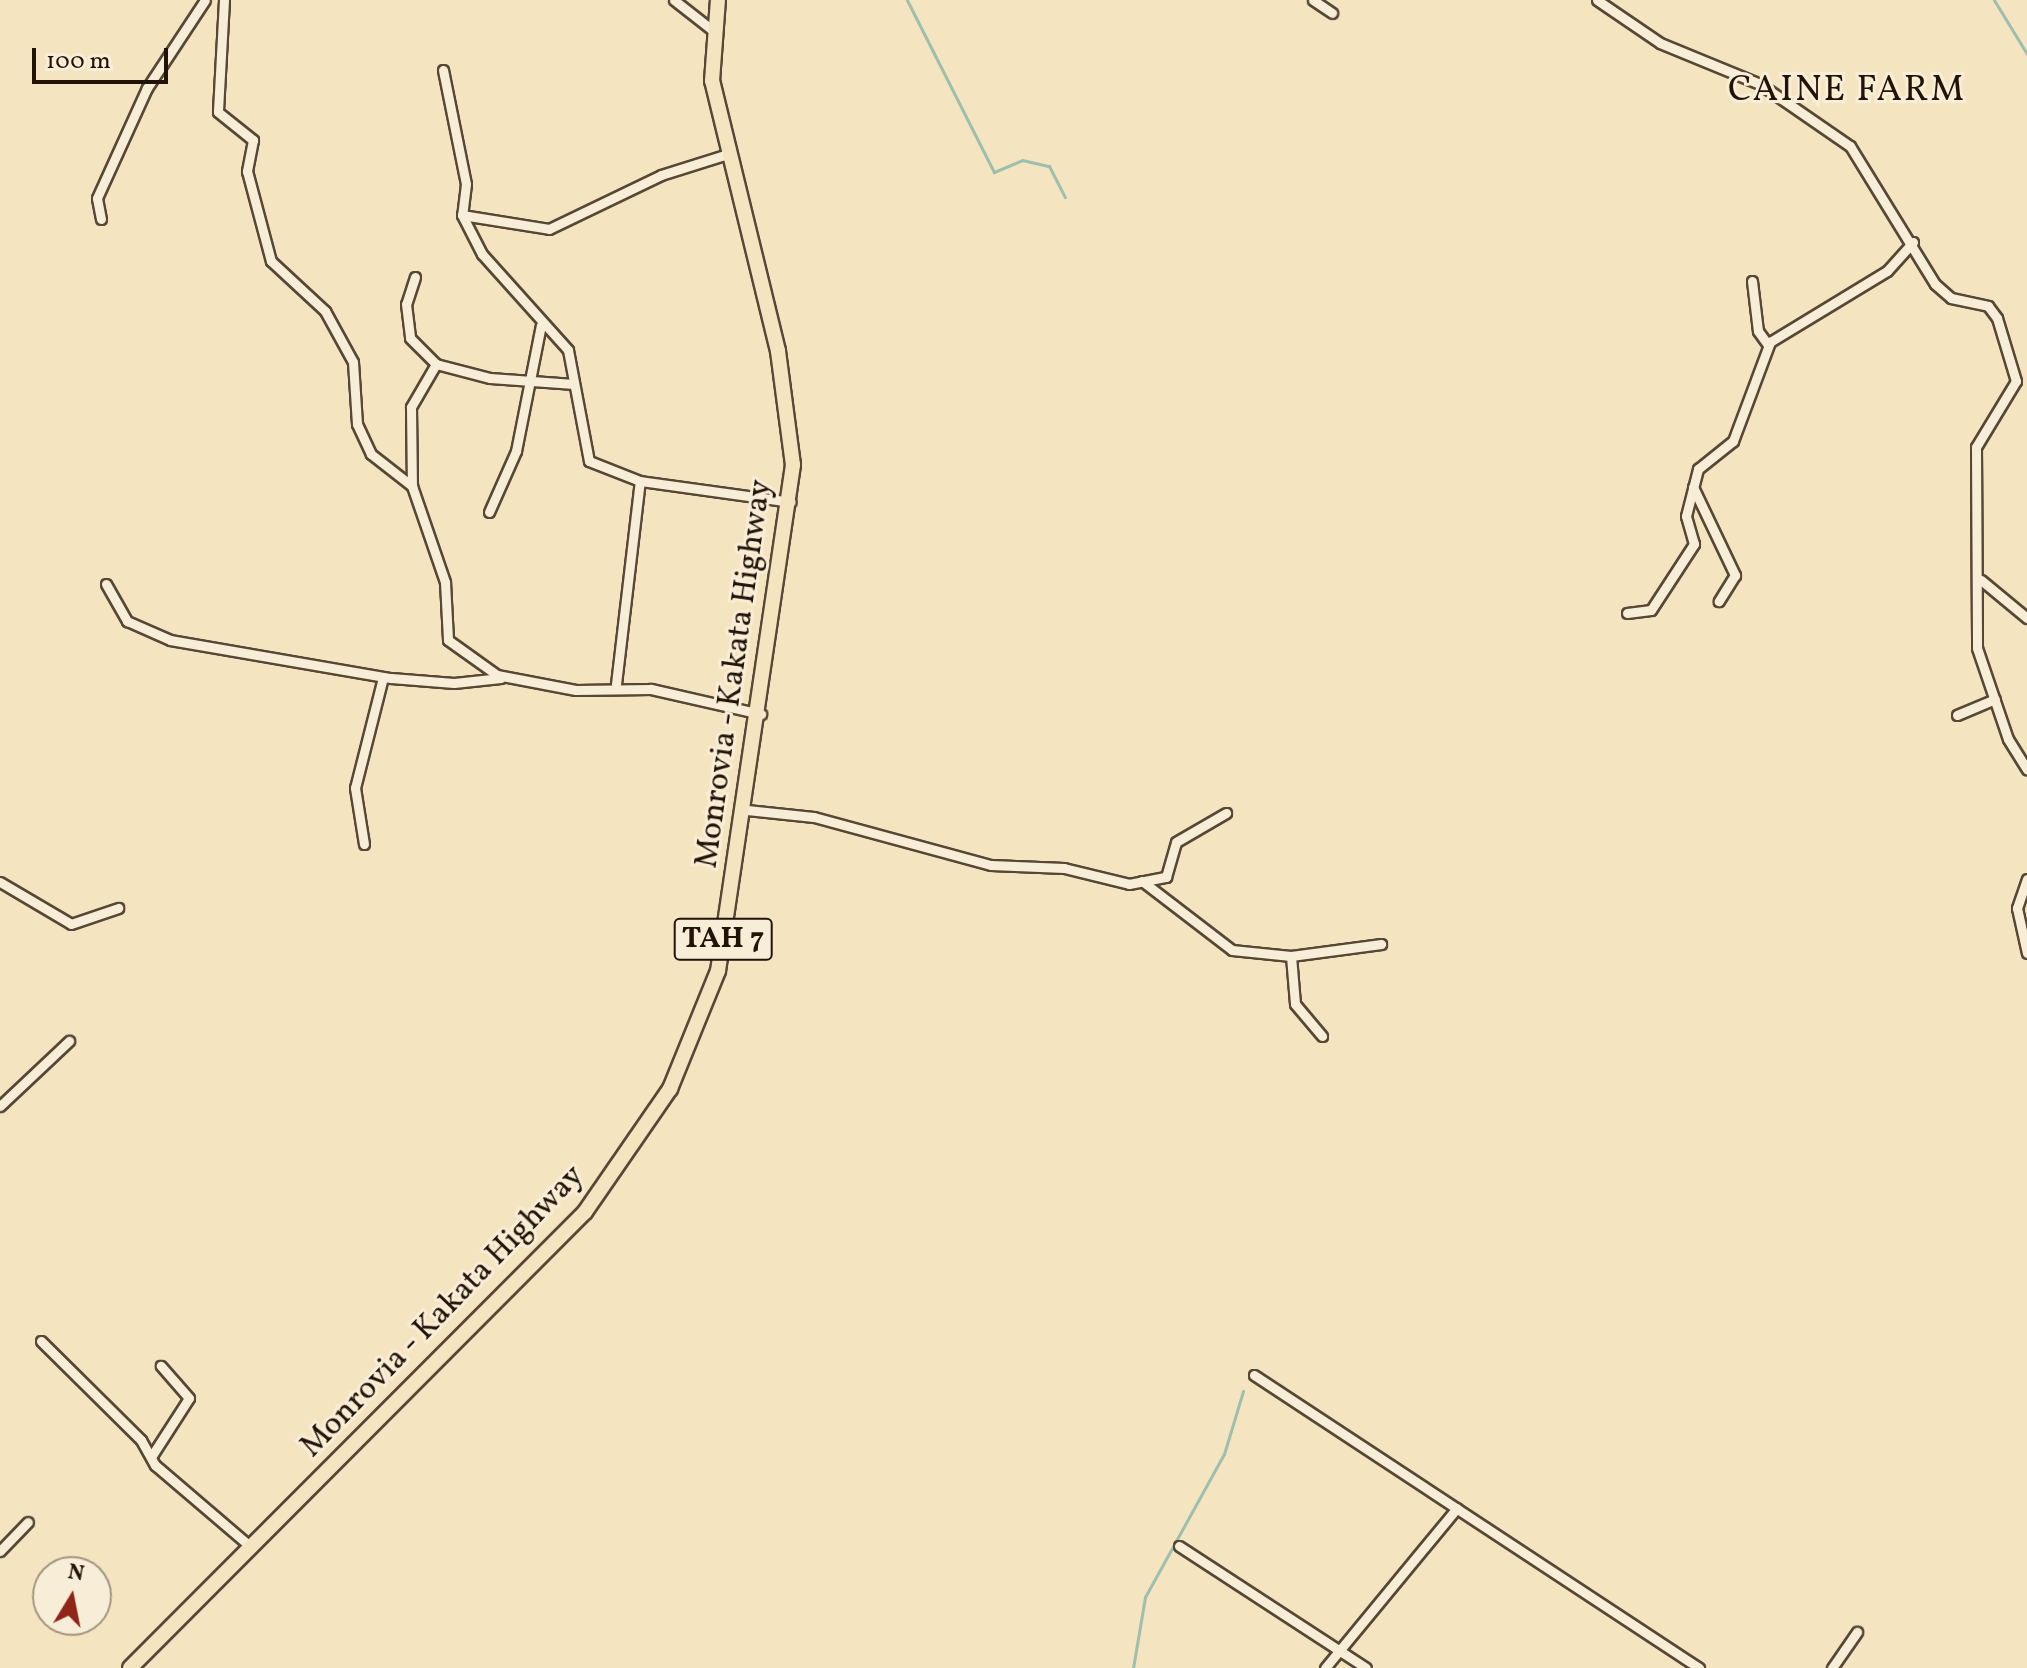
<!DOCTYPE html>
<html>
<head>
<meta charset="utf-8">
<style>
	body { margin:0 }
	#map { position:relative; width:2027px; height:1668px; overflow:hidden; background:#f5e4c0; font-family:Vollkorn,serif }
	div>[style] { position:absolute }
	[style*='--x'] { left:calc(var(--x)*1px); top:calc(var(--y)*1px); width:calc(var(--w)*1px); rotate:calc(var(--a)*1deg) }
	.stream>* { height:3px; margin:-1.5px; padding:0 1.5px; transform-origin:1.5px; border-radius:1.5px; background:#9dbfad }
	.roads { filter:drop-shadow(2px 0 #574735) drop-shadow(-2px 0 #574735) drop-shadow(0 2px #574735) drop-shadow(0 -2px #574735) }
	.minor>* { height:9px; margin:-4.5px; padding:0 4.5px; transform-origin:4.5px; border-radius:4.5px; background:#f8edd6 }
	.trunk>* { height:14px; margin:-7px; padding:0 7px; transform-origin:7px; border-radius:7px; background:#f5e4c0 }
	span { translate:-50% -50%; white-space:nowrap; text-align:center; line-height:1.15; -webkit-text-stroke:6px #f8edd6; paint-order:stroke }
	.shield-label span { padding:2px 6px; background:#f8edd6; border:2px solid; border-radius:6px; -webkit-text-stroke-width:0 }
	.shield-label { font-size:30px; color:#221307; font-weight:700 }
	.street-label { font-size:32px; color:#221307 }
	.quarter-label { font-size:36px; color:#221307; letter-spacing:2px }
	.north { position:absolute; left:32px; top:1556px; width:80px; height:80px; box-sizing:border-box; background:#f8edd6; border:2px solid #a29683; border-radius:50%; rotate:10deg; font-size:22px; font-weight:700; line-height:32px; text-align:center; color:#221307 }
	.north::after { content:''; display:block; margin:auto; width:28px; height:36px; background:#8f2418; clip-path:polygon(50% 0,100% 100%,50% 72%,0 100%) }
	.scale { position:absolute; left:32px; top:48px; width:136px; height:36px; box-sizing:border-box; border:4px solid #221307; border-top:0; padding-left:10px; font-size:24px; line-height:28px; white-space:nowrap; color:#221307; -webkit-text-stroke:6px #f8edd6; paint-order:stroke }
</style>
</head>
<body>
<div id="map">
	<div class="stream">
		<div style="--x:907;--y:0;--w:193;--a:63.2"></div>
		<div style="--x:994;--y:172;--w:30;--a:-23"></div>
		<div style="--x:1022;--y:160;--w:28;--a:13"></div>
		<div style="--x:1049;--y:166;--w:35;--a:63"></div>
		<div style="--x:1994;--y:0;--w:63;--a:58.6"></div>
		<div style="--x:1133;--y:1668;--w:72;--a:-80.4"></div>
		<div style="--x:1145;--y:1597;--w:163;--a:-61.1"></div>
		<div style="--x:1224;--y:1454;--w:66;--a:-73.2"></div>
	</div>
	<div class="roads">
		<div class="minor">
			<div style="--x:224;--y:0;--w:112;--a:93.1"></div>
			<div style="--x:218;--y:112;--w:45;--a:38.7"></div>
			<div style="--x:253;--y:140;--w:32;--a:101"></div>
			<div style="--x:247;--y:171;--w:93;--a:75.1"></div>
			<div style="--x:271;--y:261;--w:74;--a:42.8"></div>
			<div style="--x:325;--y:311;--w:58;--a:61.2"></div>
			<div style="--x:353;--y:362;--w:62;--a:86.3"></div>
			<div style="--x:357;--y:424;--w:33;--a:65"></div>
			<div style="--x:371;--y:454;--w:52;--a:38"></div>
			<div style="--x:674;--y:0;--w:47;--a:38.1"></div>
			<div style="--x:1313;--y:0;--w:23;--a:34"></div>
			<div style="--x:1597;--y:0;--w:76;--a:34.3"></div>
			<div style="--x:1660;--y:43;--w:108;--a:22.3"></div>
			<div style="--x:1760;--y:84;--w:109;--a:34.6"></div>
			<div style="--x:1850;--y:146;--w:162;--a:58.4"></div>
			<div style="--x:1935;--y:284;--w:21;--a:41"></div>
			<div style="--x:1951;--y:298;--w:38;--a:12"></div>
			<div style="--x:1988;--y:306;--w:15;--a:53"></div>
			<div style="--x:1997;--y:318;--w:66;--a:73.2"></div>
			<div style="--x:2016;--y:381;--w:77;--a:121.2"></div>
			<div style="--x:1976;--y:447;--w:201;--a:89.7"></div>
			<div style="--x:1977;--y:648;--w:96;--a:71.2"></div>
			<div style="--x:2008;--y:739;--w:36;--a:58"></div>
			<div style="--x:443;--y:70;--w:116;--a:78.6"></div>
			<div style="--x:466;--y:184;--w:31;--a:97"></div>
			<div style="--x:462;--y:215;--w:44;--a:62.9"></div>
			<div style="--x:482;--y:254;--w:129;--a:48.1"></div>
			<div style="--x:568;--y:350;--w:113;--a:79.3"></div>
			<div style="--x:589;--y:461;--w:55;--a:21.4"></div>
			<div style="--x:640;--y:481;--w:152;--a:7.9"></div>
			<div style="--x:462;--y:215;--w:88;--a:9.1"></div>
			<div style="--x:549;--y:229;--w:124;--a:-25.7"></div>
			<div style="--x:661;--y:175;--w:70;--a:-17.4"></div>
			<div style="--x:101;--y:219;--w:21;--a:-101"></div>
			<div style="--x:97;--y:198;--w:121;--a:-65.6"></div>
			<div style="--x:147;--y:88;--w:105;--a:-56.6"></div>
			<div style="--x:415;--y:277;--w:28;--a:108"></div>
			<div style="--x:406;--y:304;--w:34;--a:83"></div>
			<div style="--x:410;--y:338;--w:37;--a:45"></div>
			<div style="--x:436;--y:364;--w:50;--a:120.2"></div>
			<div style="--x:411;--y:407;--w:79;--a:89.3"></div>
			<div style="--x:412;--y:486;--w:102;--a:71"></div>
			<div style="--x:445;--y:582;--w:58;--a:87"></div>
			<div style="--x:448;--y:640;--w:60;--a:35.5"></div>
			<div style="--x:497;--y:675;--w:80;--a:10.8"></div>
			<div style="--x:576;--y:690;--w:75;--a:-0.8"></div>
			<div style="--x:651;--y:689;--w:113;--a:12.8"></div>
			<div style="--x:1752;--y:281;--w:50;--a:83.2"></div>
			<div style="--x:1758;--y:331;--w:17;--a:54"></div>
			<div style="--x:436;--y:364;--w:56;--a:14.5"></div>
			<div style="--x:490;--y:378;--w:84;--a:4.1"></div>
			<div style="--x:1693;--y:487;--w:98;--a:64.5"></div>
			<div style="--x:1735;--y:575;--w:31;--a:122"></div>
			<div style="--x:489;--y:512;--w:67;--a:-66.1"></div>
			<div style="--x:516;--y:451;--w:128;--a:-78.8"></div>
			<div style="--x:1981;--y:580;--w:60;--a:39.6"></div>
			<div style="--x:106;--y:584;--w:43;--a:60.4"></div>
			<div style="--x:127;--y:621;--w:47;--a:23.8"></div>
			<div style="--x:170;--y:640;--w:224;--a:9.8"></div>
			<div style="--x:391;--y:678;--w:63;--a:4.5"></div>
			<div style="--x:454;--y:683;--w:47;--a:-6.1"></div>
			<div style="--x:1627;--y:613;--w:24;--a:-7"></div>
			<div style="--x:1651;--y:610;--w:79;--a:-56.9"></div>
			<div style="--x:1694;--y:544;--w:29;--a:-106"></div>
			<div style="--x:1686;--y:516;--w:49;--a:-75.7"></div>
			<div style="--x:1698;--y:469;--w:45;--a:-38.7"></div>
			<div style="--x:1733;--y:441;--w:106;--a:-69.5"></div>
			<div style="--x:1770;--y:342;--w:137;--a:-31.3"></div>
			<div style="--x:1887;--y:271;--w:39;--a:-48"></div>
			<div style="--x:616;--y:684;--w:204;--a:-83.3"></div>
			<div style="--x:1957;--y:715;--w:41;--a:-22.8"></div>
			<div style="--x:747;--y:810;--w:67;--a:6"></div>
			<div style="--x:814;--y:817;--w:183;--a:15.2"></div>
			<div style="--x:991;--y:865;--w:73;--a:2.4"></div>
			<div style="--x:1064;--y:868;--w:67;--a:13.8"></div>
			<div style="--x:1129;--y:884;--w:38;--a:-11"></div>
			<div style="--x:1166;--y:877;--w:36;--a:-74"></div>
			<div style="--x:1176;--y:842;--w:58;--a:-30.1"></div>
			<div style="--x:364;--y:844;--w:57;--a:-99.1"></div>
			<div style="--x:355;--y:788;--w:114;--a:-75.8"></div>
			<div style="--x:2027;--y:879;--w:31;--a:109"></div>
			<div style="--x:2017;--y:908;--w:46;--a:77.5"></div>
			<div style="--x:1142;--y:881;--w:113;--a:37.5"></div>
			<div style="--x:1232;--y:950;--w:59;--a:5.8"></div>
			<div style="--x:1291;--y:956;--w:91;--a:-7.6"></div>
			<div style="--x:0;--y:882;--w:82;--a:30.6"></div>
			<div style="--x:71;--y:924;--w:50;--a:-18.8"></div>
			<div style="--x:1291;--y:956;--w:48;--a:85.2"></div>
			<div style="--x:1295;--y:1004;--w:42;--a:49.8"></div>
			<div style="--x:0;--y:1106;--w:95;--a:-43.3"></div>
			<div style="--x:41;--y:1341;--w:141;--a:44.7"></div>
			<div style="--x:141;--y:1440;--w:29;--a:61"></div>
			<div style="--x:155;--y:1465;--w:126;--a:40.5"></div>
			<div style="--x:1254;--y:1375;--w:533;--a:33.36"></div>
			<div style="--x:151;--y:1457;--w:70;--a:-57.2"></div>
			<div style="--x:189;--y:1398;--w:43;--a:-131.2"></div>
			<div style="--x:1179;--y:1546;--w:223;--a:33.1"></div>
			<div style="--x:0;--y:1551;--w:40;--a:-46"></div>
			<div style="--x:1325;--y:1668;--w:207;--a:-50.5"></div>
			<div style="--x:1832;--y:1668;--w:44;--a:-55.2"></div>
		</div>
		<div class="trunk">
			<div style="--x:130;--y:1668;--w:644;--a:-45.06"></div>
			<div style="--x:585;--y:1212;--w:150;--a:-55.4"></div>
			<div style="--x:670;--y:1089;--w:127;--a:-67.9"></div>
			<div style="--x:718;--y:971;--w:512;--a:-81.57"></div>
			<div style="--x:793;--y:465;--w:115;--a:-97.5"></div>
			<div style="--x:778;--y:351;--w:278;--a:-103.7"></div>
			<div style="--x:712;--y:81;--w:81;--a:-85.8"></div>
		</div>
	</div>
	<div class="shield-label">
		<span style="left:723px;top:939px">TAH 7</span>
	</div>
	<div class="street-label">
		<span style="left:735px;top:674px;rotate:-82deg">Monrovia - Kakata Highway</span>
		<span style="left:443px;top:1312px;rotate:-46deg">Monrovia - Kakata Highway</span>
	</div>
	<div class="quarter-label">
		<span style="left:1847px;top:92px">CAINE FARM</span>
	</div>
	<div class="north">N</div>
	<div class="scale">100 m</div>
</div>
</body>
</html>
